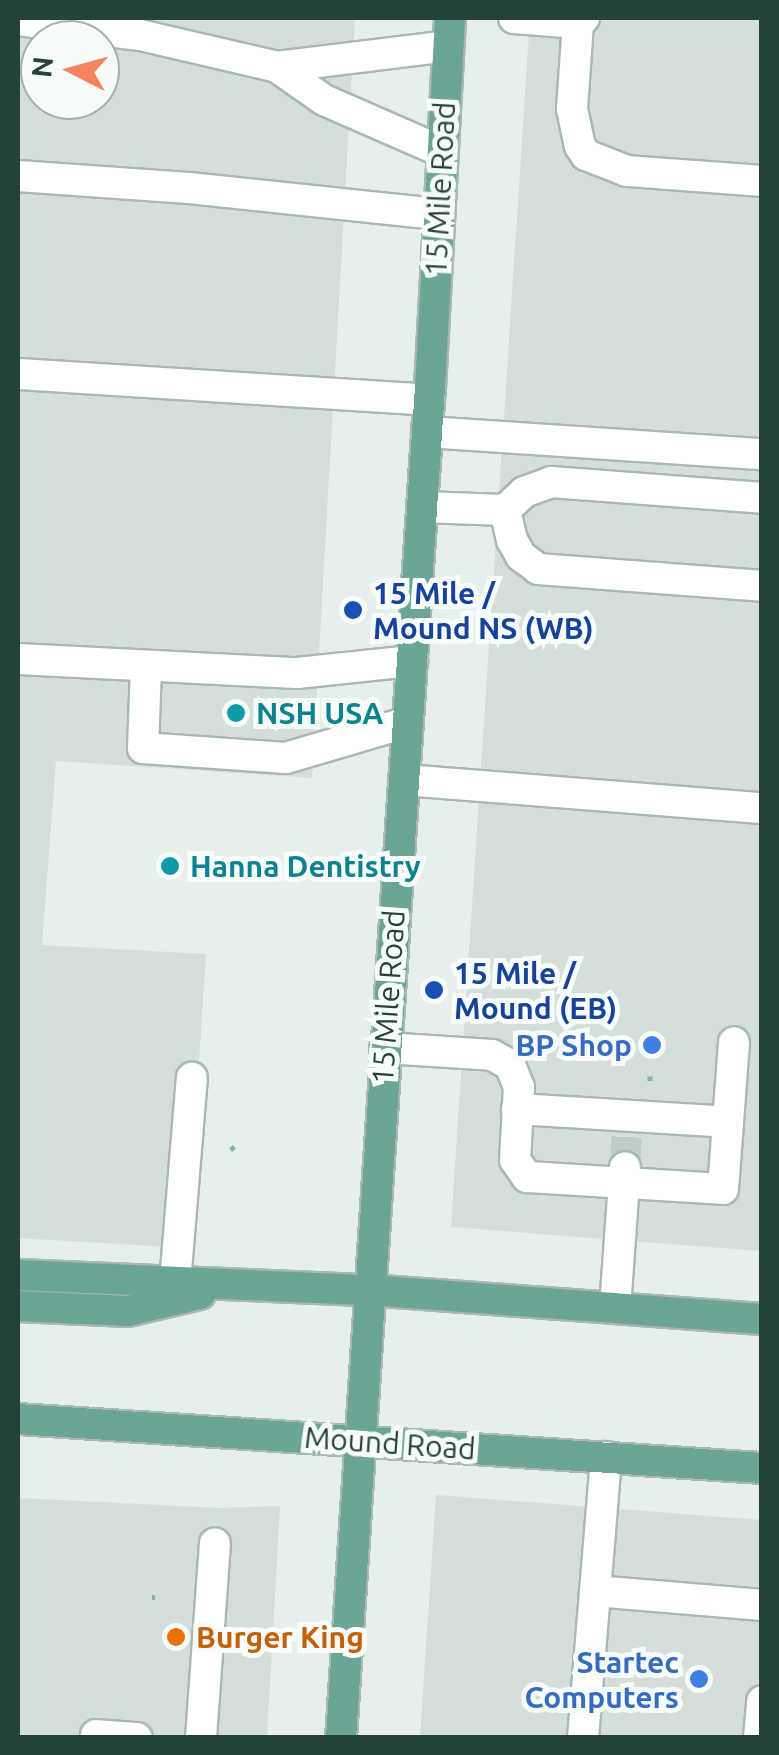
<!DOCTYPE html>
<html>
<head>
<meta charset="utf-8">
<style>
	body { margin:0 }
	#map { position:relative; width:779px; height:1755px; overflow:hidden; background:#e6efeb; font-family:Ubuntu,sans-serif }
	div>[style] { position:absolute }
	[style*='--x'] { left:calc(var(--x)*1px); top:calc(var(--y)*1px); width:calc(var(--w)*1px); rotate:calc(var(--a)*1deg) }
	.built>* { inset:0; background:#d4dfda }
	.minor-tunnel>* { height:30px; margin-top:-15px; transform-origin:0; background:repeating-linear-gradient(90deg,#bfccc8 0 30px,transparent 0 45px) }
	.path>* { height:5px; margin-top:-2.5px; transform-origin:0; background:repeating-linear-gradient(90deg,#86b3a5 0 5px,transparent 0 13px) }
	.roads { filter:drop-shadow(2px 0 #a8b8b2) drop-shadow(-2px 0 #a8b8b2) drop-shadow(0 2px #a8b8b2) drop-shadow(0 -2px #a8b8b2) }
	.minor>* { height:30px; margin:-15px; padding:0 15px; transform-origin:15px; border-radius:15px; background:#fff }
	.major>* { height:30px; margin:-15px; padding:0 15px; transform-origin:15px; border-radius:15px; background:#6aa596 }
	.dots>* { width:28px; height:28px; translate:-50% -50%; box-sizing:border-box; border:5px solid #f7fbf9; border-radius:50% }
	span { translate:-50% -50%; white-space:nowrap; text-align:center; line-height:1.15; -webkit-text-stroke:10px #f7fbf9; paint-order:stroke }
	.street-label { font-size:30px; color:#24423a }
	.transit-label { font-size:30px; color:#164399; font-weight:700 }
	.left { translate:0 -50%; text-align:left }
	.culture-label { font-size:30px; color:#0d838f; font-weight:700 }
	.shop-label { font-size:30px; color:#366cbe; font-weight:700 }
	.right { translate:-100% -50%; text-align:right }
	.food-label { font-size:30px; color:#c56008; font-weight:700 }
	.frame { position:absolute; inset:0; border:20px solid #24423a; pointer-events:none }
	.north { position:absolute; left:20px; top:20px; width:100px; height:100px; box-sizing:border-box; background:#f7fbf9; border:2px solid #a3b1ad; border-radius:50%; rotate:276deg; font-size:28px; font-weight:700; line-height:40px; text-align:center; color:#24423a }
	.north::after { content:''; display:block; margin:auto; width:35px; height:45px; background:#f4845f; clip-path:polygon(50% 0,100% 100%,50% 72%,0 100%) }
</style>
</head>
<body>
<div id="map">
	<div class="built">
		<div style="clip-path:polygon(evenodd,18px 18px,355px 18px,312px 778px,56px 761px,42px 945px,206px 954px,187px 1248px,18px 1238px,18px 18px,40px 40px,100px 40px,100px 100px,40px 100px,40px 40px)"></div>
		<div style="clip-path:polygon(530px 18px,761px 18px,761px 1251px,451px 1227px)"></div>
		<div style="clip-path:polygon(436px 1495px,761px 1520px,761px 1737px,420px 1738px)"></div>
		<div style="clip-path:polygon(18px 1498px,220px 1508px,280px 1506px,267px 1737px,18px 1737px)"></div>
	</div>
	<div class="minor-tunnel">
		<div style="--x:625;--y:1167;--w:40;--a:-87.1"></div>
	</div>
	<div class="path">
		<div style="--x:650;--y:1081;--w:5;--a:-90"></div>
		<div style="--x:231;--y:1146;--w:5;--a:53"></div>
		<div style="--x:152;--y:1597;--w:3;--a:0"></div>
	</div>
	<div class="roads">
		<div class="minor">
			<div style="--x:514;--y:18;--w:64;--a:4.5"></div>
			<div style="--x:584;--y:18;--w:8;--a:140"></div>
			<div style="--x:578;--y:23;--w:86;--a:94"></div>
			<div style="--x:572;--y:109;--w:38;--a:78"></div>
			<div style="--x:580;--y:146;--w:11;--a:56"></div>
			<div style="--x:586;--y:155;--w:44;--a:21.3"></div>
			<div style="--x:627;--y:171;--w:135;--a:4.2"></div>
			<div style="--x:18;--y:20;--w:123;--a:7"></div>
			<div style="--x:140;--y:35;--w:141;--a:13.1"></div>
			<div style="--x:277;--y:67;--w:172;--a:-7"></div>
			<div style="--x:277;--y:67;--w:57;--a:35.1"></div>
			<div style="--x:324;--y:100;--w:128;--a:23.6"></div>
			<div style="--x:18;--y:176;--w:171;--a:4"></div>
			<div style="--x:189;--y:188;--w:249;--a:6"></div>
			<div style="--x:18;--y:374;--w:412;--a:3.6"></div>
			<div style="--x:427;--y:432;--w:336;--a:3.8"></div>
			<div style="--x:422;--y:507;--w:83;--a:2.1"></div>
			<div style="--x:505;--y:510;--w:26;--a:-43"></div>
			<div style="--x:524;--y:492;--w:29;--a:-20"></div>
			<div style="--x:551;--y:482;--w:212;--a:4.3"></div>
			<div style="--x:505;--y:510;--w:31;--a:77"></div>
			<div style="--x:512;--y:540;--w:18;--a:61"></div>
			<div style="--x:521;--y:556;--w:21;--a:37"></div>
			<div style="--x:538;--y:569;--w:225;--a:4.3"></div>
			<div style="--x:18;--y:659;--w:279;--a:2.9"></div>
			<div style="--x:297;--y:673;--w:116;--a:-6"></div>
			<div style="--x:146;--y:667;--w:81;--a:92.1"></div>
			<div style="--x:143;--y:748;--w:143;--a:4"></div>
			<div style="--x:286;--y:758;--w:127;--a:-16.4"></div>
			<div style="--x:404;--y:780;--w:359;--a:4.5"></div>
			<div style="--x:385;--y:1048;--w:107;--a:3.7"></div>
			<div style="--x:492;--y:1055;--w:21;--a:29"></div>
			<div style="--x:510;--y:1065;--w:24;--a:68"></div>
			<div style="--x:519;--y:1087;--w:73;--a:93.1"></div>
			<div style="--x:515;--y:1160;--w:21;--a:55"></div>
			<div style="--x:527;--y:1177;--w:196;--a:3.5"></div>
			<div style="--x:723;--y:1189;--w:147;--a:-85.7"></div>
			<div style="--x:517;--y:1109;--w:211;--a:3.5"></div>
			<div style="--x:175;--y:1283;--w:206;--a:-85.3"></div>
			<div style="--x:615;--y:1308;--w:141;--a:-85.9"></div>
			<div style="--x:595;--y:1591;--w:168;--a:4.8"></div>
			<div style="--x:96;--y:1735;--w:41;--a:4.2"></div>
			<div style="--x:201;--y:1738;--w:195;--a:-85.9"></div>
			<div style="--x:583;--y:1738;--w:282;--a:-85.3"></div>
			<div style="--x:759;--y:1738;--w:37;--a:-85"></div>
		</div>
		<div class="major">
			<div style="--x:18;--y:1275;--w:350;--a:2.5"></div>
			<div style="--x:368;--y:1290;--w:395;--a:4.2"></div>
			<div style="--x:18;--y:1306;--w:110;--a:2.6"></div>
			<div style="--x:128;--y:1311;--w:74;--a:-13.3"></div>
			<div style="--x:18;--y:1419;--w:746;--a:3.77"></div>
			<div style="--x:341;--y:1738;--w:1353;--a:-86.23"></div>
			<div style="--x:430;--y:388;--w:371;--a:-86.9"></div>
		</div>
	</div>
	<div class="dots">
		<div style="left:353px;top:610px;background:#1a4fb4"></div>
		<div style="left:236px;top:713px;background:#0f9aa8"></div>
		<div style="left:170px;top:866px;background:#0f9aa8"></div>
		<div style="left:434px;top:990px;background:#1a4fb4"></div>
		<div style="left:652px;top:1045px;background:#3f7fe0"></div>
		<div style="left:176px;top:1637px;background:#e8710a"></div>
		<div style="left:699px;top:1679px;background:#3f7fe0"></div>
	</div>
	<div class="street-label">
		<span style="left:440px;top:189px;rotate:-87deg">15 Mile Road</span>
		<span style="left:388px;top:997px;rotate:-86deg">15 Mile Road</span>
		<span style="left:390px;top:1443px;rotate:4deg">Mound Road</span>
	</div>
	<div class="transit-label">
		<span class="left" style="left:373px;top:610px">15 Mile /<br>Mound NS (WB)</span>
		<span class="left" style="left:454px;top:990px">15 Mile /<br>Mound (EB)</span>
	</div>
	<div class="culture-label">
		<span class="left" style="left:256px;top:713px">NSH USA</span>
		<span class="left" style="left:190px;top:866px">Hanna Dentistry</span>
	</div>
	<div class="shop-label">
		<span class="right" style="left:632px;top:1045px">BP Shop</span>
		<span class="right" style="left:679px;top:1679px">Startec<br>Computers</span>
	</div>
	<div class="food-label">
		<span class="left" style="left:196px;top:1637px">Burger King</span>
	</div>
	<div class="frame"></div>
	<div class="north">N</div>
</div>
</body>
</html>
